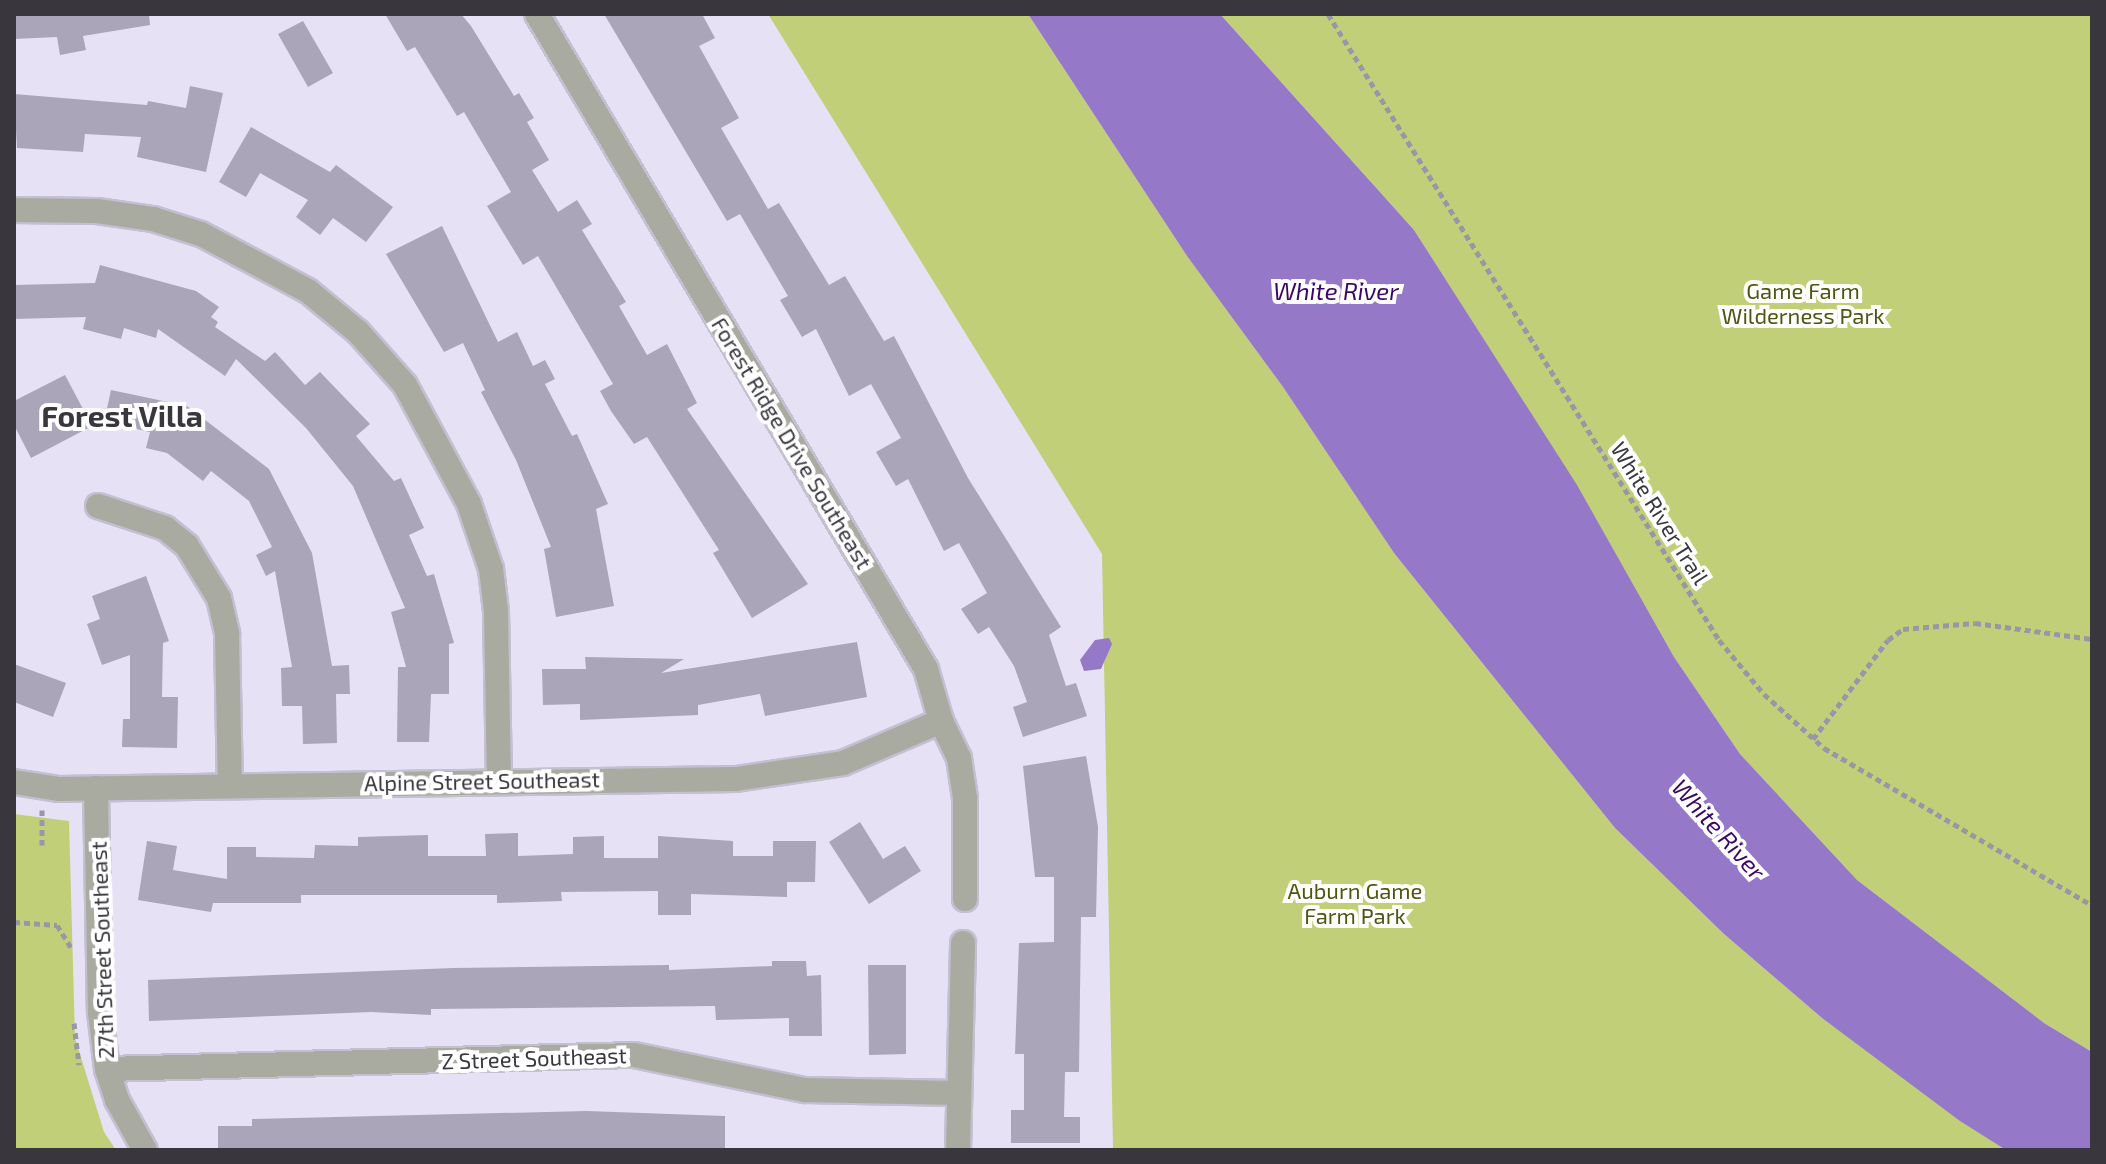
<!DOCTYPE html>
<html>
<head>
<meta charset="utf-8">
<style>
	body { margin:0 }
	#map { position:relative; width:2106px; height:1164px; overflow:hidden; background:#e7e1f6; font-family:"Exo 2",sans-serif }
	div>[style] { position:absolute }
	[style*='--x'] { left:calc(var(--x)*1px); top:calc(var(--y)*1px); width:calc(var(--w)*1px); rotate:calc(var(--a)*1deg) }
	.green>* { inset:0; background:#c2cf79 }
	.water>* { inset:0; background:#9578c8 }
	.building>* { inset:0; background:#aba5b9 }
	.path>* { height:5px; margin-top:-2.5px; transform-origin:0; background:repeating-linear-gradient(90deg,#9a96a5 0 6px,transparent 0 10px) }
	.roads { filter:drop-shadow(2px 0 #c4bfd1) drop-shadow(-2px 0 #c4bfd1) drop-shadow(0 2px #c4bfd1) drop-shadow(0 -2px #c4bfd1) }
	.street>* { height:24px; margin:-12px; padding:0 12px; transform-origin:12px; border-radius:12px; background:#a9aba1 }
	span { translate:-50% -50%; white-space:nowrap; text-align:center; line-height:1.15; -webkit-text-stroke:8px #fff; paint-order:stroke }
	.park-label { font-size:22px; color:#4e560f }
	.street-label { font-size:22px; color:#39363e }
	.water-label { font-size:24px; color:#3a056a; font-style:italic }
	.district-label { font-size:30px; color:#39363e; font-weight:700 }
	.frame { position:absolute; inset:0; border:16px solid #39363e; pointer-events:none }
</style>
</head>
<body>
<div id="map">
	<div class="green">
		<div style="clip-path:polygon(768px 14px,1028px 14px,1187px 256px,1283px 387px,1394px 553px,1615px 828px,1724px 934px,1822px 1018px,2006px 1150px,1113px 1150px,1102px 554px)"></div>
		<div style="clip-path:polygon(1220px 14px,2092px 14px,2092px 1052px,2044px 1023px,1857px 880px,1740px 754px,1674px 657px,1576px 485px,1414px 230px)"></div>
		<div style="clip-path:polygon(14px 814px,69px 821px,75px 1038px,104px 1132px,116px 1150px,14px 1150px)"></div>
	</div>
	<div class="water">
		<div style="clip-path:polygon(1028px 14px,1220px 14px,1414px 230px,1577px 485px,1674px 657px,1740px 754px,1857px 880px,2044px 1023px,2092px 1052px,2092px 1150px,2006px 1150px,1960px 1121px,1822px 1018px,1724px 934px,1615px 828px,1394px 553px,1283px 387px,1187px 256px)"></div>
		<div style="clip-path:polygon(1109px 638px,1112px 644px,1101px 669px,1084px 671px,1080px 660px,1095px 640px)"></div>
	</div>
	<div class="building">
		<div style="clip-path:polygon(14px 14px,149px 14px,150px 25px,83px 36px,86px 50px,60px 55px,57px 37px,14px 39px)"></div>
		<div style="clip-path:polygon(385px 14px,461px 14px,471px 26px,514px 96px,519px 93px,534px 118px,527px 122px,549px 160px,532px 170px,558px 212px,577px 200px,592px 224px,582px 230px,626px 302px,619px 306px,647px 355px,667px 344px,697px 403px,687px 409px,808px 584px,752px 618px,713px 553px,719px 550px,647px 437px,634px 444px,611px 411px,600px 391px,613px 384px,538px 256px,523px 265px,487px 206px,511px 192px,464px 112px,457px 116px,415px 47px,407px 51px)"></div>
		<div style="clip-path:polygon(604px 14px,702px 14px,715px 38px,699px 46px,739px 118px,721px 128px,768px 209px,779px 203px,829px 285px,845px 276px,884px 341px,894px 336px,968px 478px,1061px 627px,1049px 635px,1066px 686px,1076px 683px,1087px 716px,1023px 737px,1013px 707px,1027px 702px,1014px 666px,989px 627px,978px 634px,961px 609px,987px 593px,959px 543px,944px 551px,908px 479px,896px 486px,876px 452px,901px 438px,871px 384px,849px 396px,816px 329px,802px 337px,780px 300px,788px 296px,740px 214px,727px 221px)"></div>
		<div style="clip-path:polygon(303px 21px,333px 73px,308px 87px,278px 34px)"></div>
		<div style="clip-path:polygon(190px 86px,223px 93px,206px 172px,137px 157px,141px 137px,85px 134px,83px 152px,17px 148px,14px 94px,147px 105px,148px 101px,186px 108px)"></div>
		<div style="clip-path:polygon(251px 127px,330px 172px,336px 165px,393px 207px,366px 242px,333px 218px,320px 235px,296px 217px,308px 200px,260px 173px,246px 197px,219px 182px)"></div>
		<div style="clip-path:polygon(442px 226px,498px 342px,517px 332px,533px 366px,545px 360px,555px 379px,545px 384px,572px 436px,577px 434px,608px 504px,596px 509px,614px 606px,556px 617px,544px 549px,551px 547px,516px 460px,481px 392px,485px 390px,463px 343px,444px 352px,386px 254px)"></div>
		<div style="clip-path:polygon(100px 265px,196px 291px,219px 307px,211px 317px,218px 322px,215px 327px,265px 361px,275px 352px,305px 385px,320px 372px,370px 424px,356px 436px,394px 481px,401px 478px,424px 528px,409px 535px,427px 576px,434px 574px,454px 643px,449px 644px,449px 694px,431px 694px,429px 742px,397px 742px,398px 667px,406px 667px,391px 612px,405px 608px,353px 486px,306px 428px,236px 359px,225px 376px,158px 329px,156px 338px,124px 328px,121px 339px,83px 329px,86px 317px,14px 319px,14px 285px,95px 283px)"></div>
		<div style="clip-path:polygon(65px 375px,92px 426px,31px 458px,14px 425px,14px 401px)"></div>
		<div style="clip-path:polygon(111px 390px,187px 406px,269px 469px,312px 553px,332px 666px,349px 665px,350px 694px,336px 694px,337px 743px,303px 744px,302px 706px,282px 706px,281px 668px,292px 667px,275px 571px,266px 576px,256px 555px,272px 547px,249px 501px,211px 471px,203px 481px,167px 453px,146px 448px,150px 432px,104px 422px)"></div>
		<div style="clip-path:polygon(146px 576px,169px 641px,163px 643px,162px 697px,178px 697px,177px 748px,122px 747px,123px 719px,130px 719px,130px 655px,102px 665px,87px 624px,100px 619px,92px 596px)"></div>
		<div style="clip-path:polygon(857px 642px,867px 697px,765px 716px,760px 694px,698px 705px,698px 715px,580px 720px,580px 704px,543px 705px,542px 669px,586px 669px,585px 657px,684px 659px,661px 673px)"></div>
		<div style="clip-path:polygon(14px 664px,66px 683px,53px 717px,14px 702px)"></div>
		<div style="clip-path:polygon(1086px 756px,1098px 827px,1096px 917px,1081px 917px,1079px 1072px,1065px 1072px,1064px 1117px,1080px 1117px,1080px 1143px,1011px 1143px,1011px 1110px,1024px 1110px,1024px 1054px,1015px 1054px,1019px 943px,1054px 942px,1054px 877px,1035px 877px,1023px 766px)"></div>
		<div style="clip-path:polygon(860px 822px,883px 859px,905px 846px,921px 871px,869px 904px,829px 842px)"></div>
		<div style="clip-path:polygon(518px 833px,518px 856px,573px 854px,573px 837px,604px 836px,604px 858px,658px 858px,658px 836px,733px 841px,733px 856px,773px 856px,773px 841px,816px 841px,815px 882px,787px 882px,787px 897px,691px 894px,691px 915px,658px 915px,658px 891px,561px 892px,562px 901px,497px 903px,497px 895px,301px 895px,301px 903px,213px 903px,211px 912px,138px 900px,147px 841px,177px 846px,173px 870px,227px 879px,227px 847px,256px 847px,256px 857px,314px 858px,315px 845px,358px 846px,358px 837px,428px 835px,428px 856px,486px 856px,485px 834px)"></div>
		<div style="clip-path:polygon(772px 961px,806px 961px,807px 976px,821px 975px,822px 1036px,789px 1036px,789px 1018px,716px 1020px,715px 1006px,431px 1009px,431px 1015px,371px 1012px,149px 1021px,148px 980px,453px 968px,669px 965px,669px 970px,772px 966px)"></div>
		<div style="clip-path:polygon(868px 965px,906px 965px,906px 1054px,869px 1055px)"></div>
		<div style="clip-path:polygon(587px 1111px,725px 1116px,725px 1150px,218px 1150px,218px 1126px,252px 1126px,252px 1119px)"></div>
	</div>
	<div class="path">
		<div style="--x:1328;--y:14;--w:738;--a:58.01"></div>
		<div style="--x:1719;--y:640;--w:70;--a:50.2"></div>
		<div style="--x:1764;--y:694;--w:81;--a:42"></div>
		<div style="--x:1824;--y:748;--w:311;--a:30.4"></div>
		<div style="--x:1813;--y:739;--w:124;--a:-52.9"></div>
		<div style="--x:1888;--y:640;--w:19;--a:-36"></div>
		<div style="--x:1903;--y:629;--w:72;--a:-4.8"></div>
		<div style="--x:1975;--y:623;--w:118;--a:7.8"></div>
		<div style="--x:42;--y:845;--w:35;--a:-90"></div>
		<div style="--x:14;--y:922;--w:43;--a:4"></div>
		<div style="--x:57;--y:925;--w:28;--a:58"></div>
		<div style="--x:74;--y:1023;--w:42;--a:83.2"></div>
	</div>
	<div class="roads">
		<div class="street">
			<div style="--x:537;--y:14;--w:762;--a:59.29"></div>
			<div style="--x:926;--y:669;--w:54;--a:73.9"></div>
			<div style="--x:941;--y:721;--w:41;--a:64.1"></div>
			<div style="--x:959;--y:758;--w:40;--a:81.5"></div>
			<div style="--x:965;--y:798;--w:101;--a:90"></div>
			<div style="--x:14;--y:210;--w:83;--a:0.7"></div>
			<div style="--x:97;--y:211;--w:57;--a:8.1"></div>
			<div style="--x:153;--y:219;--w:50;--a:17.4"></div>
			<div style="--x:201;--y:234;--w:121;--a:28"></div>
			<div style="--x:308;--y:291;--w:65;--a:39.4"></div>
			<div style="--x:358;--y:332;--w:71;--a:48.4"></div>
			<div style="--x:405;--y:385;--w:135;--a:61.7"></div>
			<div style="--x:469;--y:504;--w:69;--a:71.3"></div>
			<div style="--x:491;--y:569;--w:42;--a:83.2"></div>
			<div style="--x:496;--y:611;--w:168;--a:89"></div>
			<div style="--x:98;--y:506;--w:71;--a:18.2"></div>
			<div style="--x:165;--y:528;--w:28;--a:39"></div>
			<div style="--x:187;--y:546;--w:61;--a:58.4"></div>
			<div style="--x:219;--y:598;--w:37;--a:77"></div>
			<div style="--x:227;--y:634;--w:151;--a:88.9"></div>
			<div style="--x:14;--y:782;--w:46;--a:8.8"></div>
			<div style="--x:59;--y:789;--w:677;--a:-0.85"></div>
			<div style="--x:736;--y:779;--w:108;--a:-8.5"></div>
			<div style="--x:843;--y:763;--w:107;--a:-23.2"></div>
			<div style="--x:96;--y:788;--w:224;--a:89"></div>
			<div style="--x:100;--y:1012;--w:57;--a:83"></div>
			<div style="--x:107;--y:1069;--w:33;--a:72"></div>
			<div style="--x:117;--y:1100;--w:57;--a:60.8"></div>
			<div style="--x:107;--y:1069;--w:527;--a:-1.52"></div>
			<div style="--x:634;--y:1055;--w:175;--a:11.6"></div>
			<div style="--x:805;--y:1090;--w:152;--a:1.1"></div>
			<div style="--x:958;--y:1150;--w:207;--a:-88.6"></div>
		</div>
	</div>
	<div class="park-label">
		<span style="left:1803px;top:303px">Game Farm<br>Wilderness Park</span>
		<span style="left:1355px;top:903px">Auburn Game<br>Farm Park</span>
	</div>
	<div class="street-label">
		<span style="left:792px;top:443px;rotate:59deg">Forest Ridge Drive Southeast</span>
		<span style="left:1660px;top:513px;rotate:58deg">White River Trail</span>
		<span style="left:482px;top:781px;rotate:-1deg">Alpine Street Southeast</span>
		<span style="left:102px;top:950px;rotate:-92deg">27th Street Southeast</span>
		<span style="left:534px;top:1058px;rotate:-2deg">Z Street Southeast</span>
	</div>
	<div class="water-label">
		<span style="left:1336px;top:291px">White River</span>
		<span style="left:1719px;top:829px;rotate:48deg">White River</span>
	</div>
	<div class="district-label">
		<span style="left:122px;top:415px">Forest Villa</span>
	</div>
	<div class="frame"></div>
</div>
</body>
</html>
